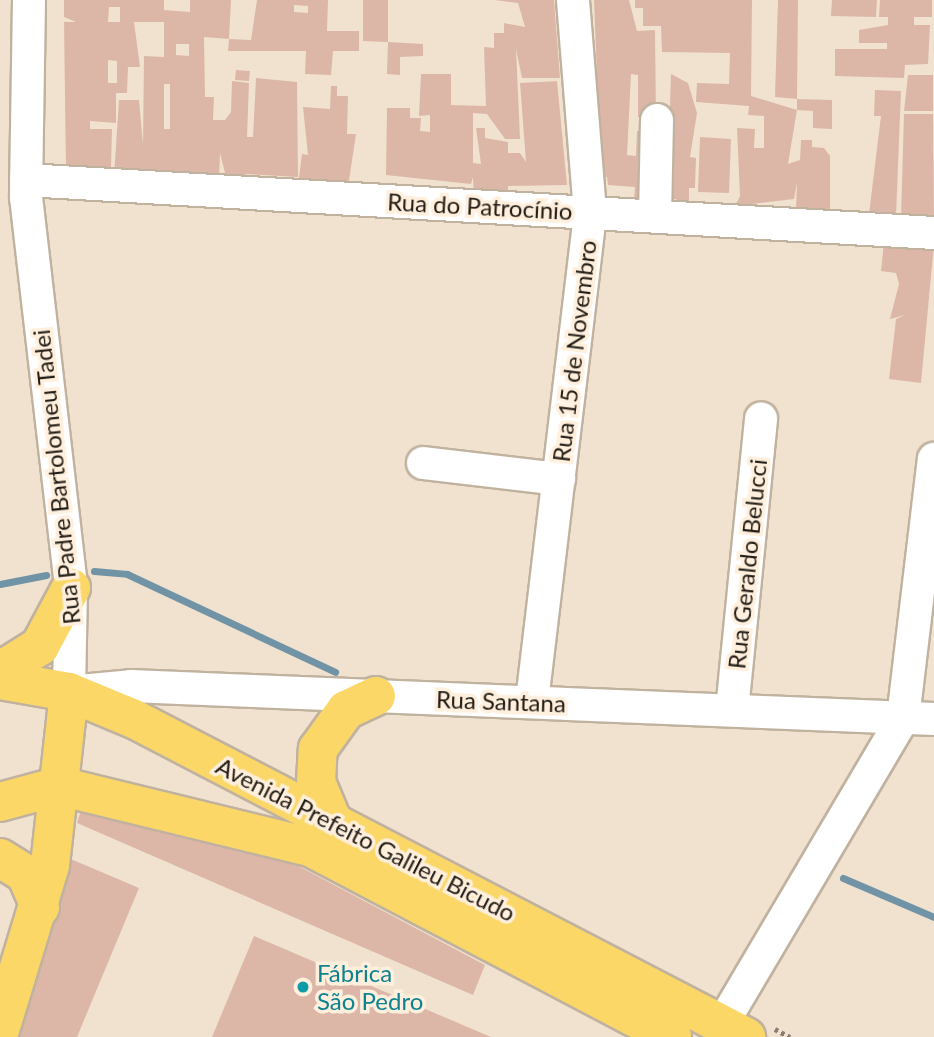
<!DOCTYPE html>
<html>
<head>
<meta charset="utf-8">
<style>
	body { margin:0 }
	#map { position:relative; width:934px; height:1037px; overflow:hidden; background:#f1e2cf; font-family:Lato,sans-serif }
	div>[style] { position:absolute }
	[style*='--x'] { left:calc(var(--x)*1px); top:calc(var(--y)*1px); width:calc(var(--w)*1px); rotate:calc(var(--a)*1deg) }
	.stream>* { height:7px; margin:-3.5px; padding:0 3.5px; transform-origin:3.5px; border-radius:3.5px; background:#7094a6 }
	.building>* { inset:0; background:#dcb7a7 }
	.path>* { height:4.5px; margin-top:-2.25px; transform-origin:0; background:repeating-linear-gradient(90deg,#887e71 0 3.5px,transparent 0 7px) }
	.roads { filter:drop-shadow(2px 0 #c0b29f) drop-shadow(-2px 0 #c0b29f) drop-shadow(0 2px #c0b29f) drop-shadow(0 -2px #c0b29f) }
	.minor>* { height:32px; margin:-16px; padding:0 16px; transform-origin:16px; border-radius:16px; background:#fff }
	.major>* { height:38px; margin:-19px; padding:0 19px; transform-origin:19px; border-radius:19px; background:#fbd768 }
	.dots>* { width:19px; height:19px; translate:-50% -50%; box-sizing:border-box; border:4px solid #ffefdc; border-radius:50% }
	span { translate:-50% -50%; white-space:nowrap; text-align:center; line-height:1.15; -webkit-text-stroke:7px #ffefdc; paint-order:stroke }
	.street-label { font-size:24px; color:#211c15 }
	.culture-label { font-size:24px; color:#0d838f }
	.left { translate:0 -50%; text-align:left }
</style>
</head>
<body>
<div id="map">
	<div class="stream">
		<div style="--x:94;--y:571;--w:33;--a:5"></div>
		<div style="--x:127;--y:574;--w:230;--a:25.2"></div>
		<div style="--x:0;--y:584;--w:47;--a:-11.1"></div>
		<div style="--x:843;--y:878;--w:99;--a:23.2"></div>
	</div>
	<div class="building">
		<div style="clip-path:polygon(evenodd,64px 0,164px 0,164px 10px,190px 12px,190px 0,231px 0,229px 39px,251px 40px,257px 0,328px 0,327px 31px,359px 31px,359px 51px,333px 51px,331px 75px,305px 74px,306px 51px,228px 51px,229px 39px,204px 37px,205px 97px,214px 97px,213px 120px,225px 120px,231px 112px,232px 81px,249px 83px,247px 137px,253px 137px,256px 78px,297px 82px,298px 177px,246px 174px,246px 182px,227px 181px,220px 153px,219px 181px,114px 176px,119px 100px,139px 100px,143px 145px,144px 56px,164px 57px,164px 22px,134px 22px,140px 67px,128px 67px,127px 93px,116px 93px,116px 123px,90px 121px,90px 129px,112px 129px,111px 168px,108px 176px,66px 169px,64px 22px,76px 22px,64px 17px,64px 0,294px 5px,308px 6px,308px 13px,294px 12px,294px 5px,64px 0,109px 7px,120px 7px,120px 22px,108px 22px,109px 7px,64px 0,176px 44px,189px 44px,189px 56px,176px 55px,176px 44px,64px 0,108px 60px,117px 61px,117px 83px,108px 83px,108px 60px,64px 0,164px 84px,170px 84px,170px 129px,164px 129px,164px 84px)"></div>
		<div style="clip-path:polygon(363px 0,388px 0,388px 42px,423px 44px,423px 56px,400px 57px,400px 75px,387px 74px,388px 42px,363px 41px)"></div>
		<div style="clip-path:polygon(495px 0,554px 0,560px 78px,522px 78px,516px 49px,520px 139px,505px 139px,487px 114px,473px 113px,473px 163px,481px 164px,476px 128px,485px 128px,485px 138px,508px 142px,508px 153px,520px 153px,526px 162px,520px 83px,557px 81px,567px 185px,508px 186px,508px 197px,474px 195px,473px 177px,471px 184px,386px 175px,387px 108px,410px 108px,410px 118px,421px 118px,420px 131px,430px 132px,430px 115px,419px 116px,421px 74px,451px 74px,451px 105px,486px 106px,484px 47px,494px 48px,494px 33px,504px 33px,504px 23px,525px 27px,518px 3px)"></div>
		<div style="clip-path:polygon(594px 0,629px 0,637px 31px,655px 30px,656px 118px,638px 117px,638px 75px,631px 74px,627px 155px,636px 156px,637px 131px,656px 132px,651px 201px,634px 199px,635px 187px,608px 185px,607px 177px,601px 177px)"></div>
		<div style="clip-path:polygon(635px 0,752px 0,751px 96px,797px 110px,788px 164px,800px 160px,801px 140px,812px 140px,812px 147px,824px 148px,830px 156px,830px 212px,796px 209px,797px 182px,794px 199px,735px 206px,740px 196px,737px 128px,755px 129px,754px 148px,764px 148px,764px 116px,748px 115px,749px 106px,696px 102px,697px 83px,729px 84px,730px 53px,662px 52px,661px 26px,643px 26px,643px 8px,635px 8px)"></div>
		<div style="clip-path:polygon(778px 0,798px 0,797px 99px,775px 97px)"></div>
		<div style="clip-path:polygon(832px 0,877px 0,876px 17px,831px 16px)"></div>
		<div style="clip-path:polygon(880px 0,932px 0,932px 17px,914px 17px,914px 25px,930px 25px,928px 64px,905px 65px,904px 78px,835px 76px,835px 49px,887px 49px,887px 43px,859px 43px,859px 30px,888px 25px,888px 17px,879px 17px)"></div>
		<div style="clip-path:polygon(236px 70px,250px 71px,249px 81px,235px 80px)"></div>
		<div style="clip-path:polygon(671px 74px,688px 83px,697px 113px,690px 157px,696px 158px,695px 188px,689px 188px,689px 203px,667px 197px)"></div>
		<div style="clip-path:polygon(908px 75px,933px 75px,933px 111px,904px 111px)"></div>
		<div style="clip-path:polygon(331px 86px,337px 86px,337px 96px,348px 96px,347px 134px,356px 134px,348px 187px,298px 185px,302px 154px,308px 155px,303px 107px,330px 109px)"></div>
		<div style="clip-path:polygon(875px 90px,901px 91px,896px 216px,869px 214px,881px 116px,874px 116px)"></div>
		<div style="clip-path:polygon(797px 99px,832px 100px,832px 129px,813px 128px,813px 111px,797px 110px)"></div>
		<div style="clip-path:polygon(904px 114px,933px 114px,934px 219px,901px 217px)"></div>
		<div style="clip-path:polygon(700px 137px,731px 139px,729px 193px,698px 192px)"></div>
		<div style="clip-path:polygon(884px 242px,934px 244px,921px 383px,889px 379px,896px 319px,905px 315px,890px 319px,899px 284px,896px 273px,881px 271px)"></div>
		<div style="clip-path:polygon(81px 810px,289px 861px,485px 965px,473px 995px,77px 823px)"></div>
		<div style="clip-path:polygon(66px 857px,139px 888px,77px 1037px,12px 1037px)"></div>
		<div style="clip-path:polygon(254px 936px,491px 1037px,212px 1037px)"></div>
	</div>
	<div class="path">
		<div style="--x:775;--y:1029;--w:17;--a:28"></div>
	</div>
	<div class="roads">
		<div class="minor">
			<div style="--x:29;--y:0;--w:197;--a:90.9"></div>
			<div style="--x:26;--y:197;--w:394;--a:83.4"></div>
			<div style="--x:71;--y:588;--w:104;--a:91.1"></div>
			<div style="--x:69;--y:692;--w:62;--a:-5.5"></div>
			<div style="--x:131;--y:686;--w:804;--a:2.35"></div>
			<div style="--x:26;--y:180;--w:910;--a:3.34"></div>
			<div style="--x:655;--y:216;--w:96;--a:-88.8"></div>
			<div style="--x:423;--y:463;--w:137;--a:6.7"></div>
			<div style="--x:532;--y:701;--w:492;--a:-83.2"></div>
			<div style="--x:590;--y:212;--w:213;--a:-94.6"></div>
			<div style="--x:732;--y:710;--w:293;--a:-84.3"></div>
			<div style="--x:722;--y:1024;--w:356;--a:-59.4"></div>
			<div style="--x:903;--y:718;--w:261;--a:-83.2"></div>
		</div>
		<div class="major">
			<div style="--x:0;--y:671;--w:47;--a:-32"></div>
			<div style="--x:40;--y:646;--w:66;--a:-61.9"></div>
			<div style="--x:0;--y:680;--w:70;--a:9.9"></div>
			<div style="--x:69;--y:692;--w:70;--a:22.6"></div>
			<div style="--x:134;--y:719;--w:690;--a:27.46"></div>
			<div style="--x:0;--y:802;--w:61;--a:-15.2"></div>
			<div style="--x:59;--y:786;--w:258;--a:13.7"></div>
			<div style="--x:310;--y:847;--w:409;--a:27.7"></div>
			<div style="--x:332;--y:820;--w:41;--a:-112.8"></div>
			<div style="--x:316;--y:782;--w:33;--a:-87"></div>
			<div style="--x:318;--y:749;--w:48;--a:-54.3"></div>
			<div style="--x:346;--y:710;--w:33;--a:-25"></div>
			<div style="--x:0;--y:858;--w:31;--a:32"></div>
			<div style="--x:26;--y:874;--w:36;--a:67"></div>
			<div style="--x:0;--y:1030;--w:172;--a:-73.1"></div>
			<div style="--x:50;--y:865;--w:174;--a:-83.7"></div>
		</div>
	</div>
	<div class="dots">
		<div style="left:303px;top:987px;background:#0f9aa8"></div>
	</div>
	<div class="street-label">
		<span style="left:480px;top:206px;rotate:3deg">Rua do Patrocínio</span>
		<span style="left:574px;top:351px;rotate:-83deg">Rua 15 de Novembro</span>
		<span style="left:56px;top:477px;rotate:-96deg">Rua Padre Bartolomeu Tadei</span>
		<span style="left:747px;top:564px;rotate:-84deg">Rua Geraldo Belucci</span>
		<span style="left:501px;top:701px;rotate:2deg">Rua Santana</span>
		<span style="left:366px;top:839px;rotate:27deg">Avenida Prefeito Galileu Bicudo</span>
	</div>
	<div class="culture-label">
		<span class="left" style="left:317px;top:987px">Fábrica<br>São Pedro</span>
	</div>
</div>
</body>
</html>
